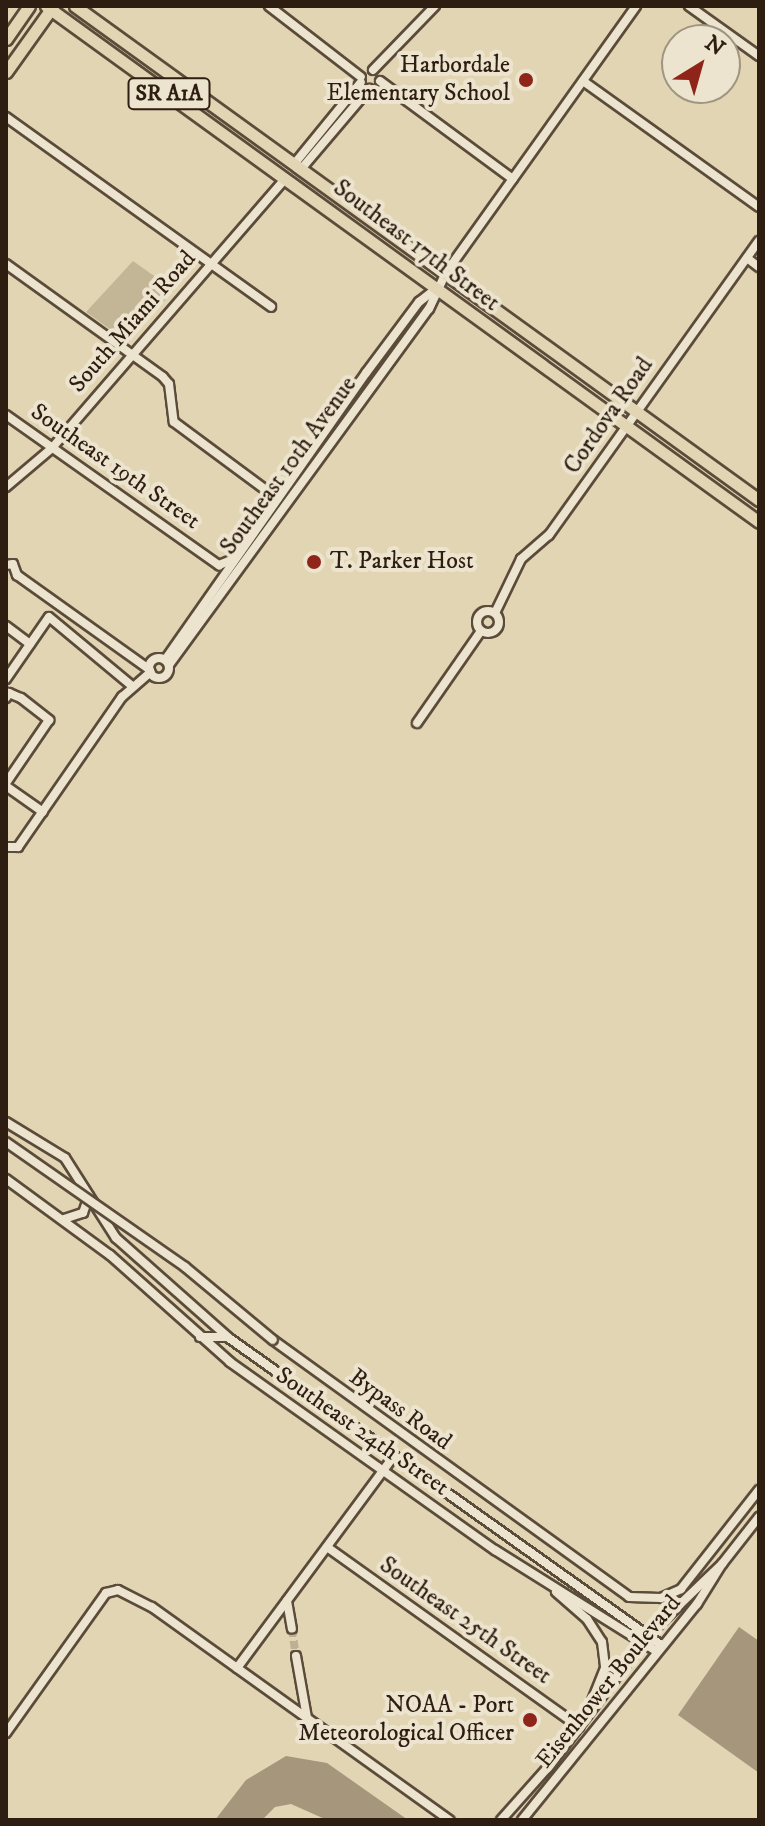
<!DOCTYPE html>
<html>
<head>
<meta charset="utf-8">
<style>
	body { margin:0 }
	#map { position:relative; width:765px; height:1826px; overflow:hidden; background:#e2d5b3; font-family:"IM FELL DW Pica",serif }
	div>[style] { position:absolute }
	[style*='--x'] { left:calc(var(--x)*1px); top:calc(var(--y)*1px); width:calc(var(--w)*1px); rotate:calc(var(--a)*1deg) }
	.green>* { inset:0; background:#c3b697 }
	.water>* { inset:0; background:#a5967c }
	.minor-tunnel>* { height:8px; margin-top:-4px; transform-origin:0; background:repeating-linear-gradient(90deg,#beb093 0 8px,transparent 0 12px) }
	.roads { filter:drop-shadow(2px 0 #5b4b3a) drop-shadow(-2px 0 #5b4b3a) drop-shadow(0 2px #5b4b3a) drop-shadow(0 -2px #5b4b3a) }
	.minor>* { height:8px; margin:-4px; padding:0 4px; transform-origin:4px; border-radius:4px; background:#ece4ce }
	.minor>.ring { margin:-4px; padding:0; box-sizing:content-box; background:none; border:8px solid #ece4ce; border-radius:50% }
	.major>* { height:11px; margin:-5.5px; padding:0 5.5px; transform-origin:5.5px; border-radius:5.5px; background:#e2d5b3 }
	.bridges { filter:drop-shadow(2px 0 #5b4b3a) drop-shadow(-2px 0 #5b4b3a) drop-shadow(0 2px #5b4b3a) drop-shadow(0 -2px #5b4b3a) }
	.minor-bridge>* { height:8px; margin:-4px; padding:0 4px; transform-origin:4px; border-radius:4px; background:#ece4ce }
	.dots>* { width:22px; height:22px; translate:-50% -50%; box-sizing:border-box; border:4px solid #ece4ce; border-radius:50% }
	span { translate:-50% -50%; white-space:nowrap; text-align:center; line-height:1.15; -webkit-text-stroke:8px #ece4ce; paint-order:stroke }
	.shield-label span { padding:2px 6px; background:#ece4ce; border:2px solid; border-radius:6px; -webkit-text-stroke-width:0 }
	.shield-label { font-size:22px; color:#2e1d11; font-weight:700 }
	.poi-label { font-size:24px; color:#2e1d11 }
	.right { translate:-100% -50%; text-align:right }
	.left { translate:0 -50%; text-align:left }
	.street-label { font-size:24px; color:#2e1d11 }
	.frame { position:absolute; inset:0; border:8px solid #2e1d11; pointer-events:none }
	.north { position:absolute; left:661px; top:24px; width:80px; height:80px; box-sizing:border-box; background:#ece4ce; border:2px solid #a09482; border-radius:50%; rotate:37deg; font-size:22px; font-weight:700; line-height:32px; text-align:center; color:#2e1d11 }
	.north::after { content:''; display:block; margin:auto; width:28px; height:36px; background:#8f2418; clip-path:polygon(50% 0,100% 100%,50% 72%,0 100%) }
</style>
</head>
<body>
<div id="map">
	<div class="green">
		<div style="clip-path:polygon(133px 261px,174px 290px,128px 342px,86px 312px)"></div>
	</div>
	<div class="water">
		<div style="clip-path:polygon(739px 1627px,759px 1641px,759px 1773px,678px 1715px)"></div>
		<div style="clip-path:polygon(286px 1756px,327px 1763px,408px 1820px,327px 1820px,291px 1804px,275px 1807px,262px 1820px,215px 1820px,246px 1780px)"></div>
	</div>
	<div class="minor-tunnel">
		<div style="--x:292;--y:1629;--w:27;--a:82"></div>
	</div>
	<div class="roads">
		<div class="minor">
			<div style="--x:269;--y:6;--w:116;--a:37.7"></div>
			<div style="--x:689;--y:6;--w:86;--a:35.5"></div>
			<div style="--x:373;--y:70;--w:89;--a:-45.9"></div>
			<div style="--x:380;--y:81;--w:165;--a:36.4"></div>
			<div style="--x:583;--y:81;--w:216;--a:35.6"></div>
			<div style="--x:6;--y:117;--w:326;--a:35.6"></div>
			<div style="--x:295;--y:163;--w:104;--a:-50.8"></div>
			<div style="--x:302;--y:168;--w:104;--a:-49.7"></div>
			<div style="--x:747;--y:258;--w:15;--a:37"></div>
			<div style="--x:6;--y:264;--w:193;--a:35.7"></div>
			<div style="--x:163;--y:377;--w:9;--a:49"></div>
			<div style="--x:169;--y:384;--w:38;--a:83"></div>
			<div style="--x:174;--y:422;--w:129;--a:36.5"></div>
			<div style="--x:6;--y:415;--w:261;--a:35.2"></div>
			<div style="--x:219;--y:565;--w:16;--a:-22"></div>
			<div style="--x:6;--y:487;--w:60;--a:-40.3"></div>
			<div style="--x:52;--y:448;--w:357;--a:-49.1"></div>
			<div style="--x:6;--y:565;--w:7;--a:-8"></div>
			<div style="--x:13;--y:564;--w:12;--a:70"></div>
			<div style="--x:17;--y:575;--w:163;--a:35.5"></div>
			<div class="ring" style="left:477px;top:611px;width:14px;height:14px"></div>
			<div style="--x:495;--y:613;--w:60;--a:-64.3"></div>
			<div style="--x:521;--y:559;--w:37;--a:-41"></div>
			<div style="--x:549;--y:535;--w:361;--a:-54.5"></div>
			<div style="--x:6;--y:626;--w:30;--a:37"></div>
			<div class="ring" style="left:149px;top:658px;width:12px;height:12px"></div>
			<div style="--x:165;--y:660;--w:350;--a:-55"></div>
			<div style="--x:366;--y:373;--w:89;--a:-53.3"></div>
			<div style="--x:419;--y:302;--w:23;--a:-38"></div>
			<div style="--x:169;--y:665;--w:441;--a:-53.9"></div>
			<div style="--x:429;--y:309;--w:38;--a:-65"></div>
			<div style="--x:445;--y:274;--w:329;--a:-54.5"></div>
			<div style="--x:6;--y:679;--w:75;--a:-55.3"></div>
			<div style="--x:49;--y:617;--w:107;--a:39.7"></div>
			<div style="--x:6;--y:698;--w:6;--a:-59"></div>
			<div style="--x:9;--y:693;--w:13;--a:23"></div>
			<div style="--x:21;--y:698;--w:36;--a:38"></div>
			<div style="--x:49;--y:720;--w:76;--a:124.3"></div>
			<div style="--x:417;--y:723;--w:112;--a:-55.2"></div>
			<div style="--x:6;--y:786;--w:45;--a:35.1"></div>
			<div style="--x:6;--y:847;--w:12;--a:0"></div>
			<div style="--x:18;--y:847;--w:183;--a:-55.3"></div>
			<div style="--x:122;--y:697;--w:38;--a:-41"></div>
			<div style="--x:6;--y:1122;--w:69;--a:31.4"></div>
			<div style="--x:65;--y:1158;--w:95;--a:57.5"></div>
			<div style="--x:116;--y:1238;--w:151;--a:41.5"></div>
			<div style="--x:229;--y:1338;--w:530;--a:35.4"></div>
			<div style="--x:6;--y:1179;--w:129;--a:36.2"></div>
			<div style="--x:110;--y:1255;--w:161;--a:41.7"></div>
			<div style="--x:230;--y:1362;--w:325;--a:35.4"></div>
			<div style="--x:495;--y:1550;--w:190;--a:32.1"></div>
			<div style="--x:64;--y:1219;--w:20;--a:-18"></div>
			<div style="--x:83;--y:1213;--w:18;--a:-71"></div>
			<div style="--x:200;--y:1337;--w:25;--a:0"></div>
			<div style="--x:273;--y:1340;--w:439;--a:35.8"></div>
			<div style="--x:629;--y:1597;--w:32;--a:2"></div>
			<div style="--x:661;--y:1598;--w:22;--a:-24"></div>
			<div style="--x:681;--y:1589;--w:126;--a:-51.8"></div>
			<div style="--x:327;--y:1547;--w:310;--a:35.5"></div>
			<div style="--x:556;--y:1592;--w:41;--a:41.1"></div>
			<div style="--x:587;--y:1619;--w:27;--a:57"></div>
			<div style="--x:602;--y:1642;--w:26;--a:83"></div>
			<div style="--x:605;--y:1668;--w:43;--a:111.8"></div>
			<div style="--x:287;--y:1601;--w:28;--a:80"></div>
			<div style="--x:296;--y:1656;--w:63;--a:79.9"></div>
			<div style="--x:237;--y:1668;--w:262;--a:-53.5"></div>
			<div style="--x:6;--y:1733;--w:172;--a:-54.5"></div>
			<div style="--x:106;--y:1593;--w:12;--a:-14"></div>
			<div style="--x:118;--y:1590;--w:38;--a:27"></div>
			<div style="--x:152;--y:1607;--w:366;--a:35.6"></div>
			<div style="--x:501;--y:1820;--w:74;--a:-48.3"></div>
			<div style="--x:550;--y:1765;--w:163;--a:-53"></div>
			<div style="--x:648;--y:1635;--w:103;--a:-43.8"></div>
			<div style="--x:722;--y:1564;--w:60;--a:-51.8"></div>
			<div style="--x:522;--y:1820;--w:278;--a:-51"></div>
			<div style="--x:697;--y:1604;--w:47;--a:-58"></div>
		</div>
		<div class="major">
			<div style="--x:46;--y:6;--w:880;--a:35.89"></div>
			<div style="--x:75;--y:6;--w:844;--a:35.84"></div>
			<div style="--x:6;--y:39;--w:40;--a:-55.1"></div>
			<div style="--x:6;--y:72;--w:81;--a:-54.5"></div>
		</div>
	</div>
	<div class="bridges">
		<div class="minor-bridge">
			<div style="--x:6;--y:1142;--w:218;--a:34.9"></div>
			<div style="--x:185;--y:1267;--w:114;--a:39.7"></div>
		</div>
	</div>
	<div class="dots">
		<div style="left:526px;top:80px;background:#8f2418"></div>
		<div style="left:314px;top:562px;background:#8f2418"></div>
		<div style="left:530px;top:1720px;background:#8f2418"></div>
	</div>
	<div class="shield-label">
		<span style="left:169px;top:94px">SR A1A</span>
	</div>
	<div class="poi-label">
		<span class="right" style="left:510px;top:80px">Harbordale<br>Elementary School</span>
		<span class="left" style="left:330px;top:562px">T. Parker Host</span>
		<span class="right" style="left:514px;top:1720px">NOAA - Port<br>Meteorological Officer</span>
	</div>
	<div class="street-label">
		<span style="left:416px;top:246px;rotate:37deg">Southeast 17th Street</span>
		<span style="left:133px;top:322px;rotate:-49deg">South Miami Road</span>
		<span style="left:609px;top:416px;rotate:-55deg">Cordova Road</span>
		<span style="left:289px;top:466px;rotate:-54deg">Southeast 10th Avenue</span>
		<span style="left:115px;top:467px;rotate:35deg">Southeast 19th Street</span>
		<span style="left:400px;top:1410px;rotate:36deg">Bypass Road</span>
		<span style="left:362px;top:1432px;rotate:35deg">Southeast 24th Street</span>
		<span style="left:465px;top:1621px;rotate:35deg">Southeast 25th Street</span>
		<span style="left:609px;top:1682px;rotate:-51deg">Eisenhower Boulevard</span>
	</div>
	<div class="frame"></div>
	<div class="north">N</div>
</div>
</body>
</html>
